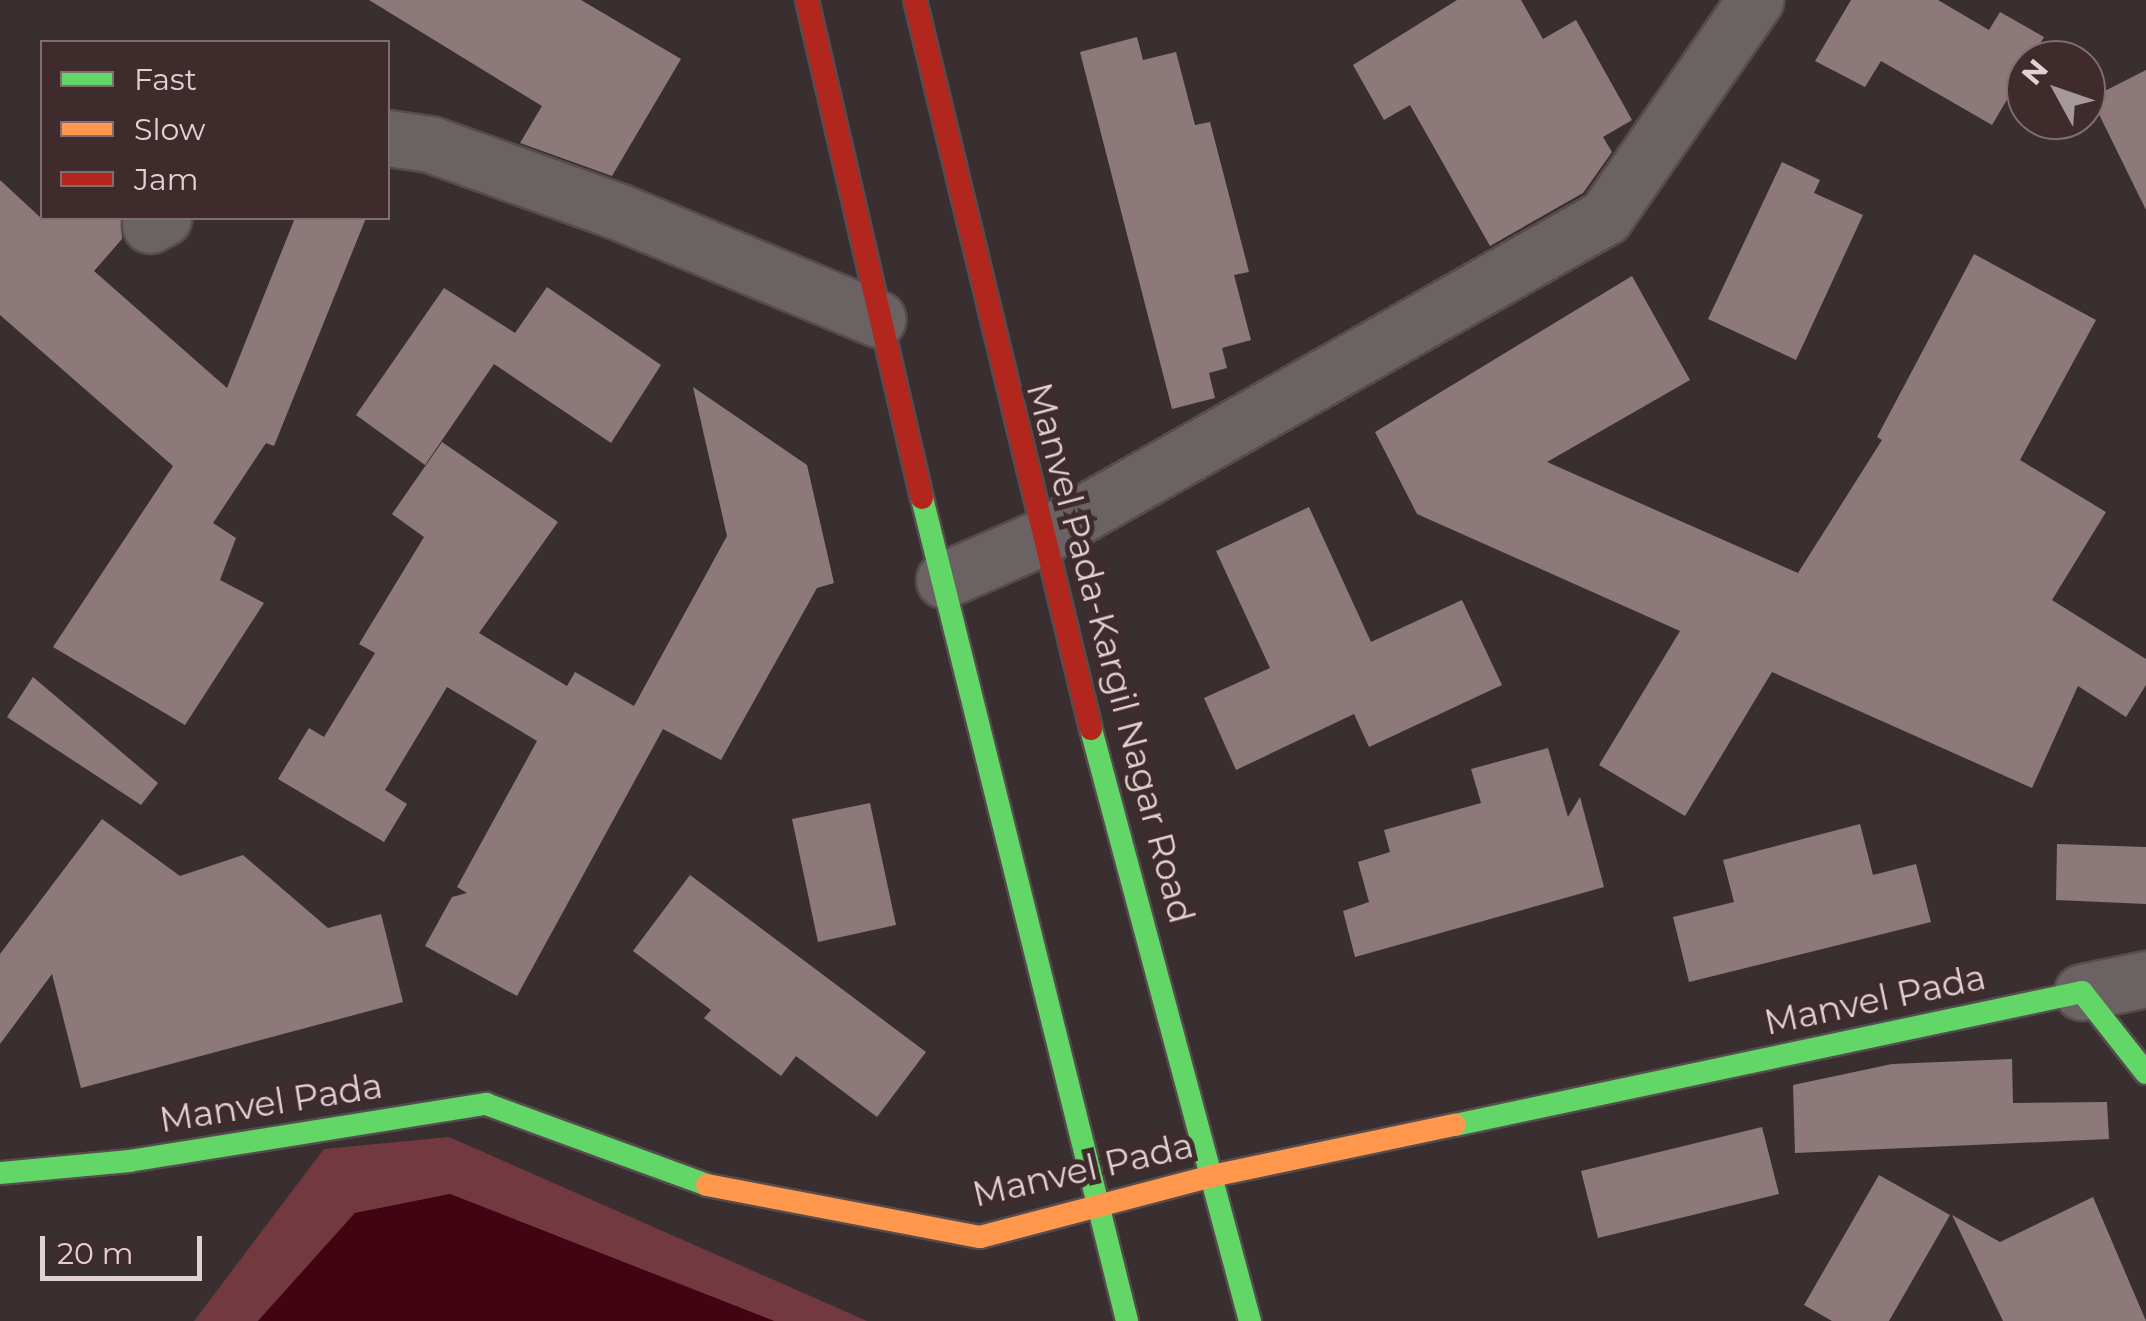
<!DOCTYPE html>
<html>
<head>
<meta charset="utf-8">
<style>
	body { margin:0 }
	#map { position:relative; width:2146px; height:1321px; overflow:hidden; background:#3a2f30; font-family:Montserrat,sans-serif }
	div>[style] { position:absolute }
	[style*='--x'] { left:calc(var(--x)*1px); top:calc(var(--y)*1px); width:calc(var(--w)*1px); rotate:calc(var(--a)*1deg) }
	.green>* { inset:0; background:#723940 }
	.water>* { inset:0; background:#420413 }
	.building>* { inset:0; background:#8e797a }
	.roads { filter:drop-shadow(2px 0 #564c4d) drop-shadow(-2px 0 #564c4d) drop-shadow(0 2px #564c4d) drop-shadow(0 -2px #564c4d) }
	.street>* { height:55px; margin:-27.5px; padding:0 27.5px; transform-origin:27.5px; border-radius:27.5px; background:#6b6363 }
	.fast>* { height:22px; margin:-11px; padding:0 11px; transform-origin:11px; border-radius:11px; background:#63d668 }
	.slow>* { height:22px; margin:-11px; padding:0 11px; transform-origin:11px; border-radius:11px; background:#ff974d }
	.jam>* { height:22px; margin:-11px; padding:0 11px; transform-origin:11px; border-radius:11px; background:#b3261e }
	span { translate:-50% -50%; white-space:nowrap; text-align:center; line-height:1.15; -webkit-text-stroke:10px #3f2a2c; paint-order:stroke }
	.street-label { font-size:35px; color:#e0d2d3 }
	.legend { position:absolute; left:40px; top:40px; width:350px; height:180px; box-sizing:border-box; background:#3f2a2c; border:2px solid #7f6d6f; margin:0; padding:12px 18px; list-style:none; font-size:30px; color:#e0d2d3 }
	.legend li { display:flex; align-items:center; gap:20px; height:50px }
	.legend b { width:50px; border:2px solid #7f6d6f }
	.north { position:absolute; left:2006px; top:40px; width:100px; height:100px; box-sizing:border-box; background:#3f2a2c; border:2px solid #7f6d6f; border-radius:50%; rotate:310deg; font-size:28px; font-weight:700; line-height:40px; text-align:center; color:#e0d2d3 }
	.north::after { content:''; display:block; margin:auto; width:35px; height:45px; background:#a6999a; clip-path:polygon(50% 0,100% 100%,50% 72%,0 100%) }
	.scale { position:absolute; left:40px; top:1236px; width:162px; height:45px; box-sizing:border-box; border:5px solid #e0d2d3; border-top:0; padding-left:12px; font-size:30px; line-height:35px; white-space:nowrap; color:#e0d2d3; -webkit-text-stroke:8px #3f2a2c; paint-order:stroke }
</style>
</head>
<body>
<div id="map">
	<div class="green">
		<div style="clip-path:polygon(449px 1137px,867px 1321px,774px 1321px,450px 1194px,355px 1213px,258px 1321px,194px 1321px,324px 1149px)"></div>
	</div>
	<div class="water">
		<div style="clip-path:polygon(450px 1194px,774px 1321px,258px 1321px,355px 1213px)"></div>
	</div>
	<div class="building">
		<div style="clip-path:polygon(369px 0,581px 0,681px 59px,612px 176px,520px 143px,542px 106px)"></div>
		<div style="clip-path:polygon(1457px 0,1521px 0,1543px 39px,1576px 20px,1632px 120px,1603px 137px,1612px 152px,1583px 193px,1490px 246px,1410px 105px,1384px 120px,1353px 65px)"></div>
		<div style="clip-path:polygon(1851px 0,1938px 0,1989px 30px,2000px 12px,2044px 37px,1992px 125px,1881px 61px,1865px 87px,1815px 61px)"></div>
		<div style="clip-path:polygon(1137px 37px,1143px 60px,1176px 52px,1195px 125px,1210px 122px,1249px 272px,1234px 275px,1251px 340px,1222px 348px,1227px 368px,1209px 373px,1215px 398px,1172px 409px,1080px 52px)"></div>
		<div style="clip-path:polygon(2146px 70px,2146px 210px,2091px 98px)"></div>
		<div style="clip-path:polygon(1782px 162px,1820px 180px,1814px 193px,1863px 215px,1796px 360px,1708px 319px)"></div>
		<div style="clip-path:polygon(0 180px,41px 218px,121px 218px,122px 239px,94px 271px,227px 388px,295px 218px,366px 218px,274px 446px,266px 443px,213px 523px,236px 538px,220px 580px,264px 603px,185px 725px,53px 647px,173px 466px,0 315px)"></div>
		<div style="clip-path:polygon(1974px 254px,2096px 320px,2020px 460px,2106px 512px,2052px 600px,2146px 659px,2146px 685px,2126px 717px,2078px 686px,2032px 788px,1772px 672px,1685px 816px,1599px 765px,1680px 631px,1417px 514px,1375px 432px,1632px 276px,1690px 380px,1547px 462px,1798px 573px,1882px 440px,1877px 437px)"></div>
		<div style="clip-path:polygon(547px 287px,661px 365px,611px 443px,494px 364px,425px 465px,356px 415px,444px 288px,515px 333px)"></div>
		<div style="clip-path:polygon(693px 387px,807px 465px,834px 583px,817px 588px,721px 760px,663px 729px,517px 996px,425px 946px,452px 897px,467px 893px,457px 887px,537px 741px,447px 687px,385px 790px,407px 804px,384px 842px,278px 779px,309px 728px,324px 737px,375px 653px,359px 644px,424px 537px,392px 514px,442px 442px,558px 522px,479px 633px,567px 686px,575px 672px,634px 706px,727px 536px)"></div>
		<div style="clip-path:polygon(1309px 507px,1371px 642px,1462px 600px,1502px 685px,1369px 747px,1354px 714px,1236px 770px,1204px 698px,1270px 668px,1216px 551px)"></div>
		<div style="clip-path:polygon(33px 677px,158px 783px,141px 805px,7px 717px)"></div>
		<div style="clip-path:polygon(1548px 748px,1568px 817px,1580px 797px,1604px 887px,1355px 957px,1343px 911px,1369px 902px,1358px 862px,1390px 852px,1384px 830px,1481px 803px,1471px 769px)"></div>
		<div style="clip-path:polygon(870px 803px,896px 925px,818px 942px,792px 819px)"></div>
		<div style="clip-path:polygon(102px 819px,180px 876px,243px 855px,328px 928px,381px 914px,403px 1002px,81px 1088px,52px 974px,0 1044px,0 954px)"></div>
		<div style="clip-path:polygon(1860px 824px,1873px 875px,1916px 864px,1931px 922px,1689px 982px,1673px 917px,1734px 902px,1723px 860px)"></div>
		<div style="clip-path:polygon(2057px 844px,2146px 847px,2146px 904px,2056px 900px)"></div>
		<div style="clip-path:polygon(690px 875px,926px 1052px,877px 1117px,796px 1056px,781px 1076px,704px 1018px,711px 1010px,633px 951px)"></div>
		<div style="clip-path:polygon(2012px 1059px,2013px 1103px,2107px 1102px,2109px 1139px,1795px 1153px,1793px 1085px,1892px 1064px)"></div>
		<div style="clip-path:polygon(1762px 1127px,1779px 1194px,1598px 1238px,1581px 1171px)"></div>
		<div style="clip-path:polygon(1879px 1175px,1950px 1215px,1889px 1321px,1832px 1321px,1804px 1305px)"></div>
		<div style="clip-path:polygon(2093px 1197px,2146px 1321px,2003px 1321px,1952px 1215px,2000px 1242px)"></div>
	</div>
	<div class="roads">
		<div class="street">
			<div style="--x:388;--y:138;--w:42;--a:8.1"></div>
			<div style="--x:430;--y:144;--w:199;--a:19.7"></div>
			<div style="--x:617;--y:211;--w:282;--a:22.5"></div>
			<div style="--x:150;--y:225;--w:15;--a:-28"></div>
			<div style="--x:944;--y:580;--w:105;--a:-23.6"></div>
			<div style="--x:1040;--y:538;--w:650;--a:-29.6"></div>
			<div style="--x:1605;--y:217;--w:264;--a:-55.3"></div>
			<div style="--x:2082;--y:992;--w:65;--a:-11.5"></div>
		</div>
		<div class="fast">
			<div style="--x:922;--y:498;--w:848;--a:76.01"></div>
			<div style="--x:1091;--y:729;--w:613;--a:74.97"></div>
			<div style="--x:1455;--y:1125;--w:641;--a:-11.98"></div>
			<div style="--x:2082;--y:992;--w:103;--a:51.7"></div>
			<div style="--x:0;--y:1173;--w:130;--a:-5.3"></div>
			<div style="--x:129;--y:1161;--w:362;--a:-9.1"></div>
			<div style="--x:486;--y:1104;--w:235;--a:20.1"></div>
		</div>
		<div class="slow">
			<div style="--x:707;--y:1185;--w:278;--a:10.8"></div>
			<div style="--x:980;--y:1237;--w:240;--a:-14.7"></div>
			<div style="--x:1212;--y:1176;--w:248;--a:-11.9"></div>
		</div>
		<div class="jam">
			<div style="--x:807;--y:0;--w:511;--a:77"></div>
			<div style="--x:915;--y:0;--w:750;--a:76.43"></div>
		</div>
	</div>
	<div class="street-label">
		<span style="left:1110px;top:653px;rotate:75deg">Manvel Pada-Kargil Nagar Road</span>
		<span style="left:1875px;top:1000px;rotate:-12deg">Manvel Pada</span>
		<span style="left:271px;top:1103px;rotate:-9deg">Manvel Pada</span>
		<span style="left:1083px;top:1170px;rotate:-13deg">Manvel Pada</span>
	</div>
	<ul class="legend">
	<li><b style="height:12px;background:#63d668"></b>Fast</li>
	<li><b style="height:12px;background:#ff974d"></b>Slow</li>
	<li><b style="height:12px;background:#b3261e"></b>Jam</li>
	</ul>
	<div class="north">N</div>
	<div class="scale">20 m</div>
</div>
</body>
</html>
